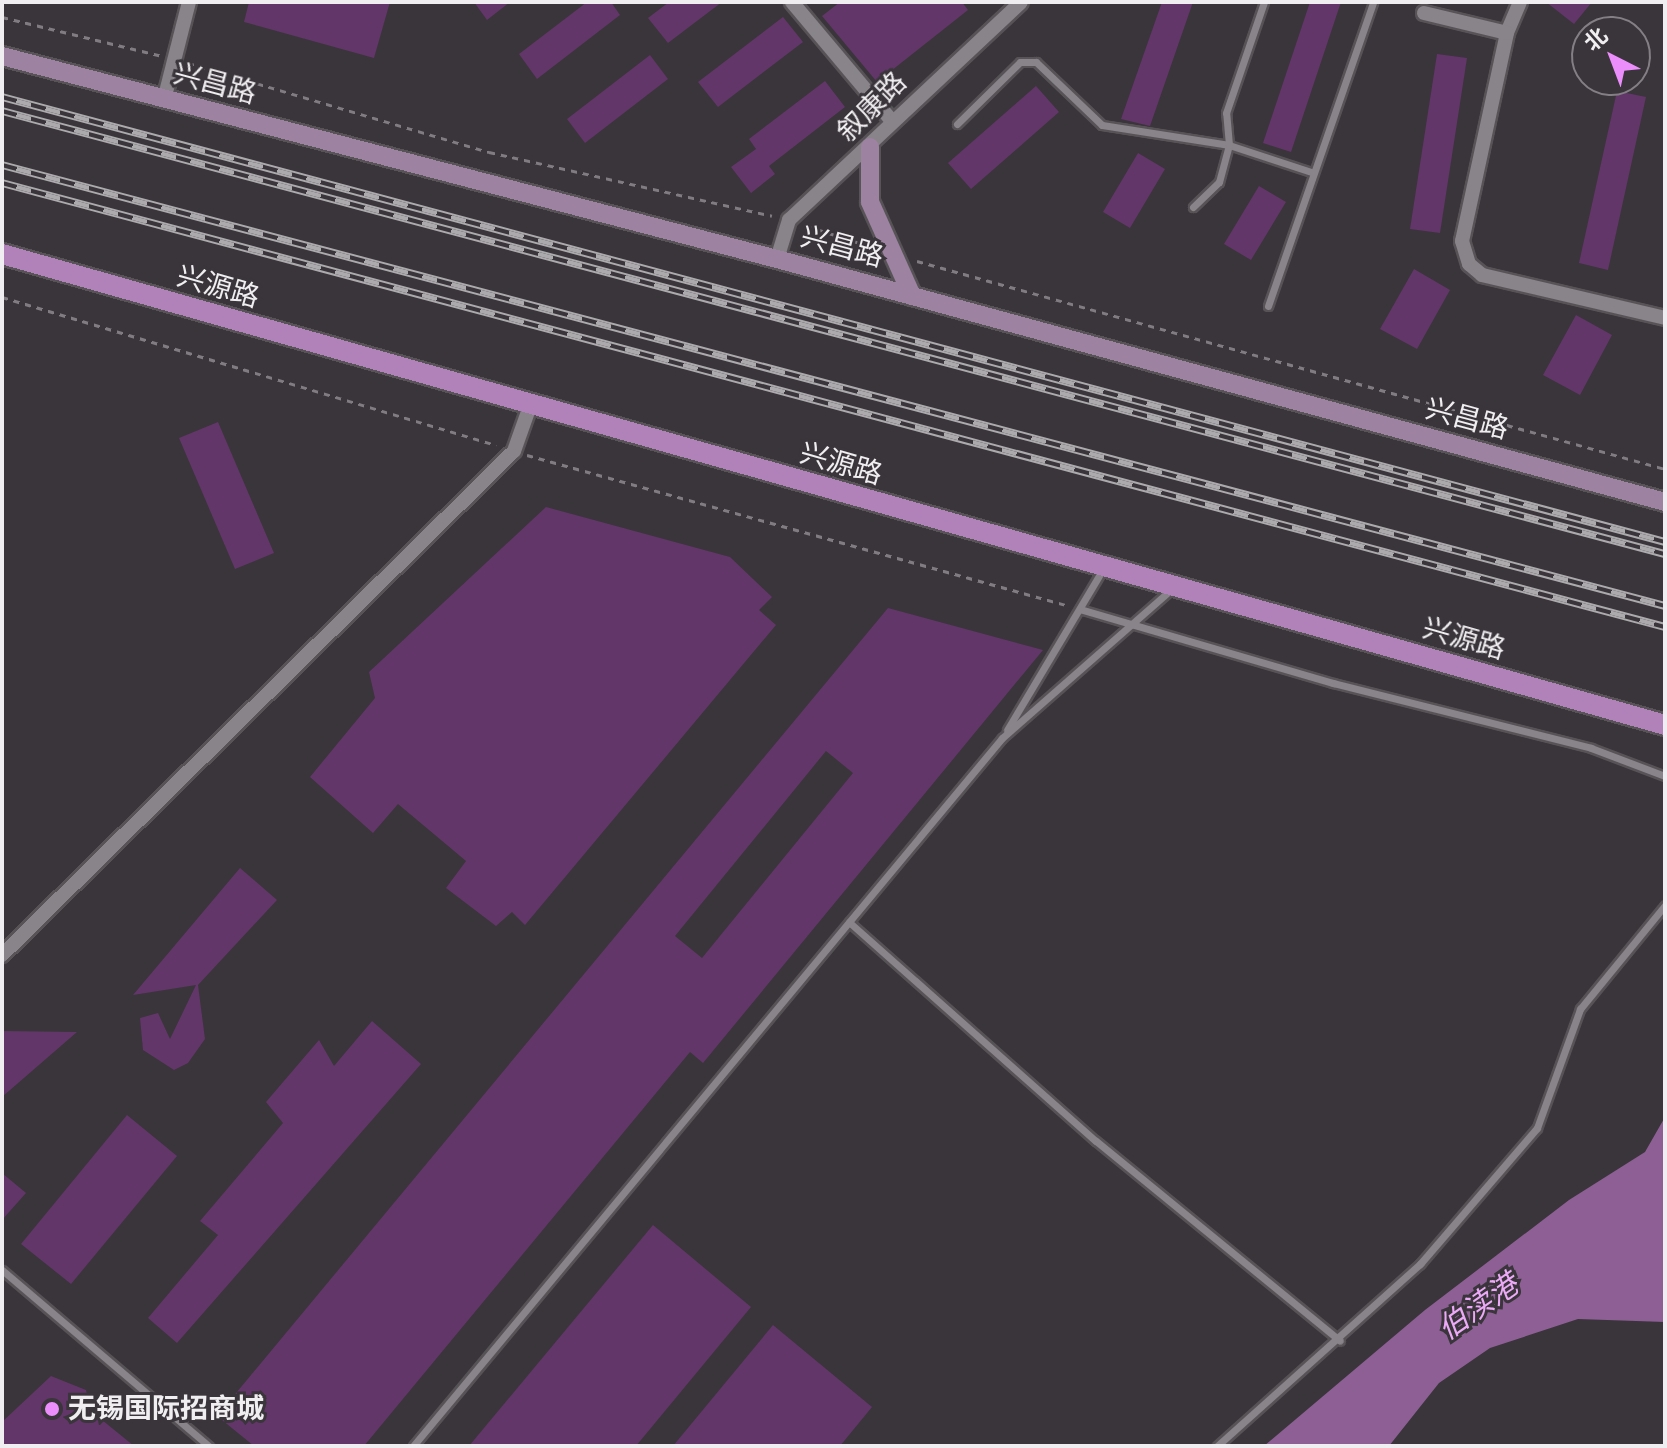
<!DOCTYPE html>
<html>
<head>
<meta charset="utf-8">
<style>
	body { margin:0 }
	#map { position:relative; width:1667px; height:1448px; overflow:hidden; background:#39353a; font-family:Arial,"Noto Sans SC",sans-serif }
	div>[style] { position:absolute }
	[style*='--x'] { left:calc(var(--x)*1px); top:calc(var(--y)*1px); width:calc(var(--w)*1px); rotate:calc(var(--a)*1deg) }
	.water>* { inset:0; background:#8d5f95 }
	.building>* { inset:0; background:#623669 }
	.path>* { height:3px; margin-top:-1.5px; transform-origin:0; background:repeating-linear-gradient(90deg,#807c81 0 6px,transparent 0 12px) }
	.roads { filter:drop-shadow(2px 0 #575357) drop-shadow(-2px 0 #575357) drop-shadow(0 2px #575357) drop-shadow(0 -2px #575357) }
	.service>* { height:7px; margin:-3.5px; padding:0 3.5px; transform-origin:3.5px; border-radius:3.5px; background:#89848a }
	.minor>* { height:14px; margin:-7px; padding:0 7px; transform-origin:7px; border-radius:7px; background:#89848a }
	.secondary>* { height:18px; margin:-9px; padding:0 9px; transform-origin:9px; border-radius:9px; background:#9d82a2 }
	.primary>* { height:20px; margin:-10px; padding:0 10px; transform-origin:10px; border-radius:10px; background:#b181b9 }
	.rail>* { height:8px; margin-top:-4px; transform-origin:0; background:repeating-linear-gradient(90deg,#39353a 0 15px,#adaaae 0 30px); box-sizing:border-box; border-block:2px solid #adaaae }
	.dots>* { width:22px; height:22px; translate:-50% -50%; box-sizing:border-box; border:4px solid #39353a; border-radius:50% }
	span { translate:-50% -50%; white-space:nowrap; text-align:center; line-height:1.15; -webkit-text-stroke:6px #39353a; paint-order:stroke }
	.street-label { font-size:28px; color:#f1eef2 }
	.poi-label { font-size:28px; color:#f1eef2; font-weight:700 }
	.left { translate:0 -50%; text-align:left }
	.water-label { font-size:30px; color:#eca9f7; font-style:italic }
	.frame { position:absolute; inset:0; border:4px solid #f1eef2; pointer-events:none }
	.north { position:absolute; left:1571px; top:16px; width:80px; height:80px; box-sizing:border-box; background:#39353a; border:2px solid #837f84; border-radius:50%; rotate:318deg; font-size:22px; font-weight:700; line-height:32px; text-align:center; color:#f1eef2 }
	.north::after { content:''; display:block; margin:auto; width:28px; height:36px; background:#eb8dfb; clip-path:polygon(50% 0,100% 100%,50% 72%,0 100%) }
</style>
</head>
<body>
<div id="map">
	<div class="water">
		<div style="clip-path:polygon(1665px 1117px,1665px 1322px,1578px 1319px,1490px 1348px,1439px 1383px,1389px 1446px,1264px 1446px,1425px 1310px,1569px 1200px,1645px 1152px)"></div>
	</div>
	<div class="building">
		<div style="clip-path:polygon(249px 2px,390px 2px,374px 58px,244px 22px)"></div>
		<div style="clip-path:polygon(474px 2px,510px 2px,487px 20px)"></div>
		<div style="clip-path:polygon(587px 2px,611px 2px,620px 15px,537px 79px,519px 54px)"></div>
		<div style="clip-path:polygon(669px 2px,722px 2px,668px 43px,648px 18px)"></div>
		<div style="clip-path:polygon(840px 2px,962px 2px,968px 10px,877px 82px,822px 16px)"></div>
		<div style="clip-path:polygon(1162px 2px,1193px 2px,1150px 126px,1121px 119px)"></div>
		<div style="clip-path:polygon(1310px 2px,1341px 2px,1291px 152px,1263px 143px)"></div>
		<div style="clip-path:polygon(1546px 2px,1592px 2px,1574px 24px)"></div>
		<div style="clip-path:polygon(783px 17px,803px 42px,718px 107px,698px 82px)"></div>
		<div style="clip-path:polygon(1437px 54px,1467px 58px,1440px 233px,1410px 229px)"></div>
		<div style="clip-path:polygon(650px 55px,668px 79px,585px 143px,567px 119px)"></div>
		<div style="clip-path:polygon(825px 81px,845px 107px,769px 166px,775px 174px,751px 193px,731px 167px,756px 149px,749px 139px)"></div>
		<div style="clip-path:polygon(1036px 86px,1059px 112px,971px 189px,948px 163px)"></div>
		<div style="clip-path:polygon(1617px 91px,1646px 97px,1608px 270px,1579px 263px)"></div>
		<div style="clip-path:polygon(1138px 153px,1165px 169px,1130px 228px,1103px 212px)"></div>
		<div style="clip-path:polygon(1259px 186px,1286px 202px,1251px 260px,1224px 244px)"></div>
		<div style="clip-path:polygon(1414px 269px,1450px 290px,1417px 349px,1380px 329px)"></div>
		<div style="clip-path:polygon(1576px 315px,1612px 335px,1580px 395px,1543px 375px)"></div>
		<div style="clip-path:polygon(218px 422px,274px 553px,235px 569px,179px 438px)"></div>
		<div style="clip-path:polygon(546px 507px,730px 557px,772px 597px,759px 610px,776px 625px,525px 925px,512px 912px,496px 926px,446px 888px,466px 861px,398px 804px,373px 833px,310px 777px,375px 698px,369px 672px)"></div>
		<div style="clip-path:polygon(evenodd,888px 608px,1043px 650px,703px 1063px,690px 1052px,364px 1446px,254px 1446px,217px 1416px,888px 608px,826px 751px,853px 773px,702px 958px,675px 936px,826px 751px)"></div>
		<div style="clip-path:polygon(240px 868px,277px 900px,198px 985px,205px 1039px,188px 1063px,174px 1070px,143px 1050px,140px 1018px,158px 1013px,170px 1039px,196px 985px,133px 995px)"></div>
		<div style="clip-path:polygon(372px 1021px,421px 1064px,177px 1343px,148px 1318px,218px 1235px,200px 1221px,283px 1123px,266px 1102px,319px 1040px,334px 1066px)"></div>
		<div style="clip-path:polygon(2px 1031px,77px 1032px,2px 1097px)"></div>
		<div style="clip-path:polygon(127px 1115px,177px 1156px,71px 1284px,21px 1244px)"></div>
		<div style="clip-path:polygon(2px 1173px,26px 1193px,2px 1220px)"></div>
		<div style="clip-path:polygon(653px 1225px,751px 1307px,636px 1446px,469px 1446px)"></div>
		<div style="clip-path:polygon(773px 1325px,872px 1407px,840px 1446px,673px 1446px)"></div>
		<div style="clip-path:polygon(51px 1376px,86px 1390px,91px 1411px,134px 1446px,2px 1446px,2px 1422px)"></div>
	</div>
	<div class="path">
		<div style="--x:2;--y:17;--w:165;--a:13.7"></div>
		<div style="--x:188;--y:63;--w:314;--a:16.5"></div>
		<div style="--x:489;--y:152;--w:290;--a:12.7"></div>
		<div style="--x:807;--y:226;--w:68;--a:17.9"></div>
		<div style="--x:917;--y:261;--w:776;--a:15.54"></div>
		<div style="--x:2;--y:297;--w:516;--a:16.68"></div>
		<div style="--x:527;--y:455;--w:559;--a:15.55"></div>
	</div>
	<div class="roads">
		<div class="service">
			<div style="--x:957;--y:124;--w:88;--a:-44.5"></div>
			<div style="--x:1020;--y:62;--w:16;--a:0"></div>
			<div style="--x:1036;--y:62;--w:91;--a:43.7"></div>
			<div style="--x:1102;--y:125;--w:129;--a:8.9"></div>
			<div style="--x:1229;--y:145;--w:89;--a:18.2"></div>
			<div style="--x:1193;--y:207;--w:36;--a:-44"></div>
			<div style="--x:1219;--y:182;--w:38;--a:-75"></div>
			<div style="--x:1229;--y:145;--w:32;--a:-95"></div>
			<div style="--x:1226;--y:113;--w:117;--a:-71.1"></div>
			<div style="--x:1268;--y:306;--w:322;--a:-70.9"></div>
			<div style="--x:1080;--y:609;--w:264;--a:16.3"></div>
			<div style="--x:1333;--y:683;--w:266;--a:14.1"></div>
			<div style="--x:1591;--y:748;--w:79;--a:20.7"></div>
			<div style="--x:1007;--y:730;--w:187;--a:-59.2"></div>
			<div style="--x:849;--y:922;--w:330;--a:41.6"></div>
			<div style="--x:1096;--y:1141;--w:315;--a:39.3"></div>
			<div style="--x:2;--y:1270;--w:272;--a:40.4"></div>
			<div style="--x:413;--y:1446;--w:921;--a:-50.24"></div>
			<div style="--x:1002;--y:738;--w:227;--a:-41.3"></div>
			<div style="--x:1217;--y:1446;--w:273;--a:-41.9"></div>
			<div style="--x:1420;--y:1264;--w:179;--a:-49.3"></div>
			<div style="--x:1537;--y:1128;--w:127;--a:-70.1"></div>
			<div style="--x:1580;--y:1009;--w:134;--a:-50.7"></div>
		</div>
		<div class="minor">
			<div style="--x:792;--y:2;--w:155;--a:50"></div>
			<div style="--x:1520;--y:2;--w:34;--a:113"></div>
			<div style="--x:1507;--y:33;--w:213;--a:102.2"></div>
			<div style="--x:1462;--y:241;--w:24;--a:73"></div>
			<div style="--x:1469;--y:264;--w:17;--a:40"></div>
			<div style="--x:1482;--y:275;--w:188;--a:13.2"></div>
			<div style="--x:1424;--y:13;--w:85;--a:13.5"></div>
			<div style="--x:164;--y:100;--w:101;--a:-75.7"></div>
			<div style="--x:777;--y:259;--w:41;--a:-72.9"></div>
			<div style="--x:789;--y:220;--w:318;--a:-43.2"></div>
			<div style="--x:2;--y:955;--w:718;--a:-44.55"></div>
			<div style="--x:514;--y:451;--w:48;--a:-70.4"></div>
		</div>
		<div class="secondary">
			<div style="--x:2;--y:56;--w:801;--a:14.68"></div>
			<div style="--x:777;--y:259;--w:921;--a:15.3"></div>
			<div style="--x:870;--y:147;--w:55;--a:90"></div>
			<div style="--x:870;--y:202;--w:103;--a:65.9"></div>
		</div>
		<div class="primary">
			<div style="--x:2;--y:254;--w:1728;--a:15.81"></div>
		</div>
	</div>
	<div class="rail">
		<div style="--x:2;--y:97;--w:1722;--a:14.98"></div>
		<div style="--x:2;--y:111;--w:1721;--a:14.92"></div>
		<div style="--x:2;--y:165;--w:1720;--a:14.85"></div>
		<div style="--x:2;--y:183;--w:1721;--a:14.95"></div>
	</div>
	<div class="dots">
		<div style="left:52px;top:1409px;background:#eb8dfb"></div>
	</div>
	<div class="street-label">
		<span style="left:215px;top:84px;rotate:15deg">兴昌路</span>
		<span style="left:872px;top:107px;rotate:-45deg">叙康路</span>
		<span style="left:842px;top:247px;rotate:15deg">兴昌路</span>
		<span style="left:218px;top:287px;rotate:16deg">兴源路</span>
		<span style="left:1467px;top:419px;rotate:15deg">兴昌路</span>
		<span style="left:841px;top:464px;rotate:16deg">兴源路</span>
		<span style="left:1464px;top:639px;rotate:16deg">兴源路</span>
	</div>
	<div class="poi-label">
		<span class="left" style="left:68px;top:1409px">无锡国际招商城</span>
	</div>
	<div class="water-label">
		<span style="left:1478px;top:1307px;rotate:-35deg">伯渎港</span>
	</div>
	<div class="frame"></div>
	<div class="north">北</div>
</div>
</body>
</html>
